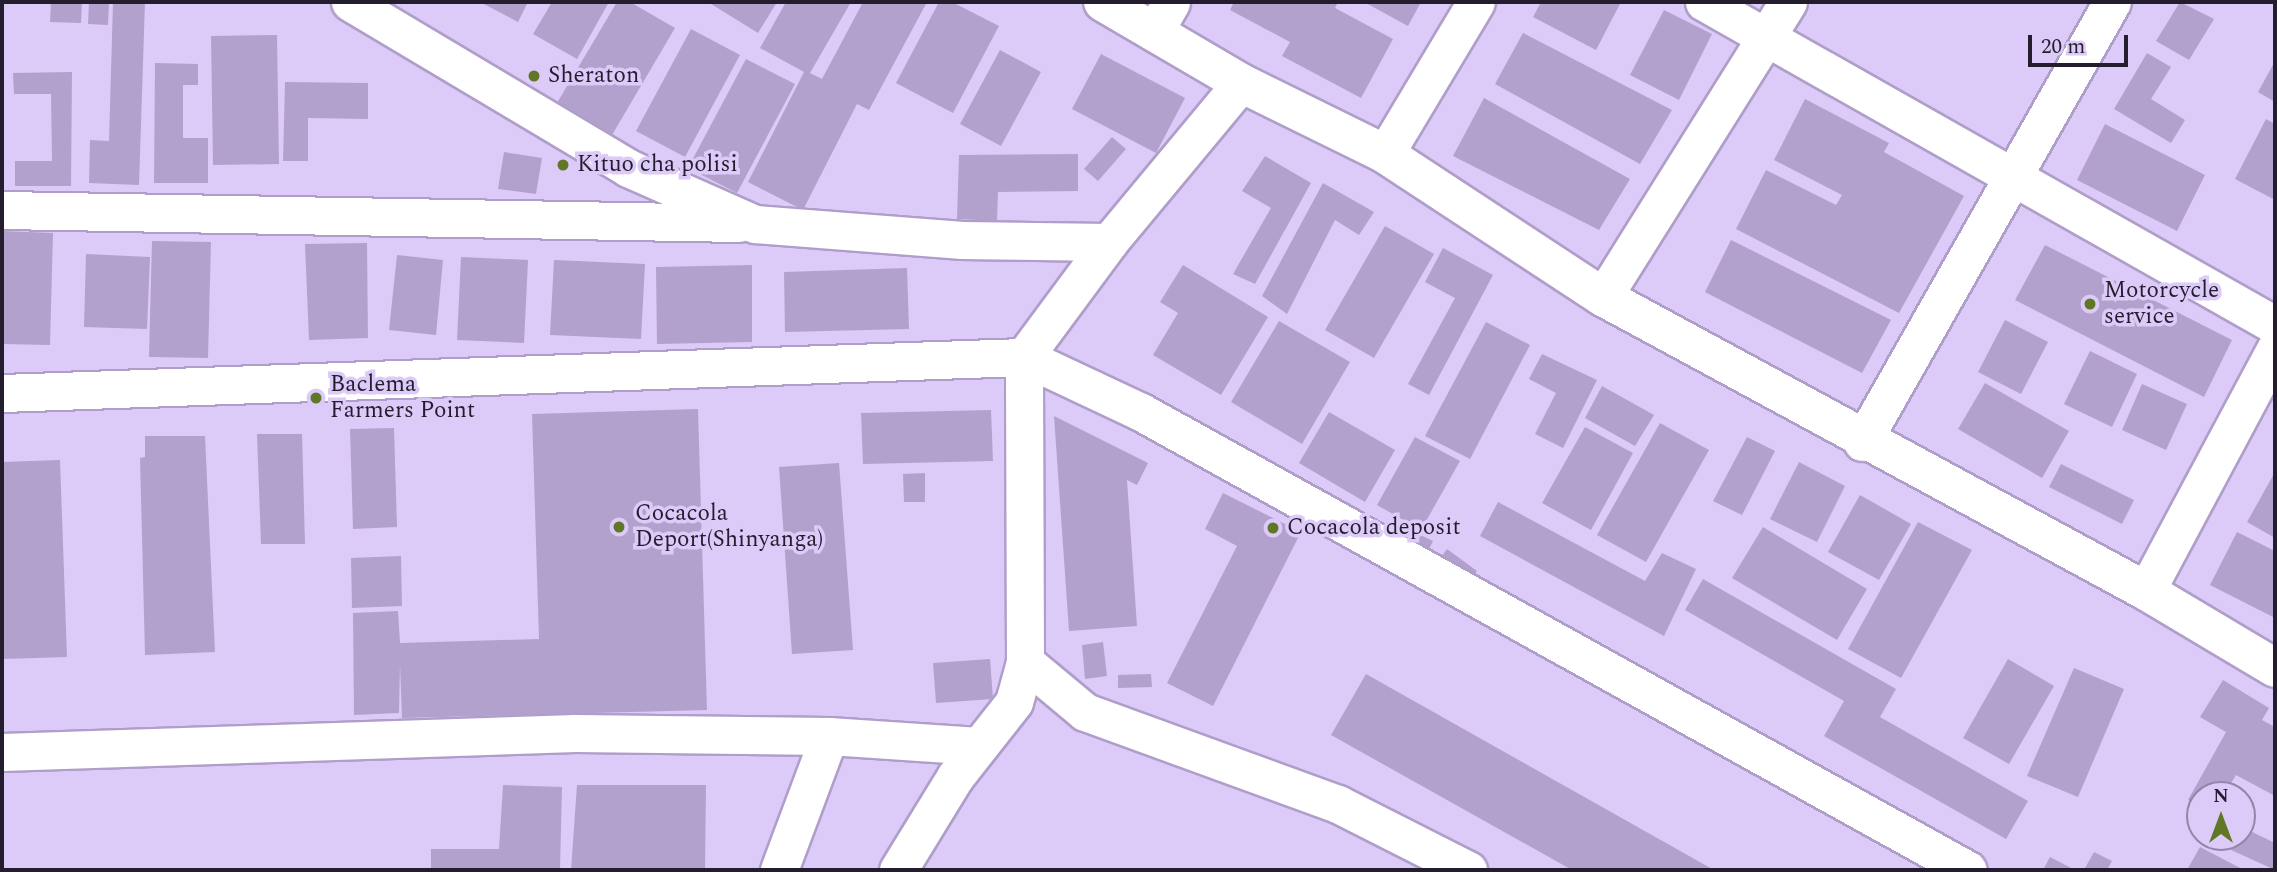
<!DOCTYPE html>
<html>
<head>
<meta charset="utf-8">
<style>
	body { margin:0 }
	#map { position:relative; width:2277px; height:872px; overflow:hidden; background:#dccaf8; font-family:Spectral,serif }
	div>[style] { position:absolute }
	[style*='--x'] { left:calc(var(--x)*1px); top:calc(var(--y)*1px); width:calc(var(--w)*1px); rotate:calc(var(--a)*1deg) }
	.building>* { inset:0; background:#b3a1cd }
	.roads { filter:drop-shadow(2px 0 #b09eca) drop-shadow(-2px 0 #b09eca) drop-shadow(0 2px #b09eca) drop-shadow(0 -2px #b09eca) }
	.minor>* { height:37px; margin:-18.5px; padding:0 18.5px; transform-origin:18.5px; border-radius:18.5px; background:#fff }
	.tertiary>* { height:38px; margin:-19px; padding:0 19px; transform-origin:19px; border-radius:19px; background:#fff }
	.dots>* { width:19px; height:19px; translate:-50% -50%; box-sizing:border-box; border:4px solid #dccaf8; border-radius:50% }
	span { translate:-50% -50%; white-space:nowrap; text-align:center; line-height:1.15; -webkit-text-stroke:7px #dccaf8; paint-order:stroke }
	.poi-label { font-size:23px; color:#241d2e }
	.left { translate:0 -50%; text-align:left }
	.frame { position:absolute; inset:0; border:4px solid #241d2e; pointer-events:none }
	.north { position:absolute; left:2186px; top:781px; width:70px; height:70px; box-sizing:border-box; background:#dccaf8; border:2px solid #9285a7; border-radius:50%; rotate:0deg; font-size:19px; font-weight:700; line-height:28px; text-align:center; color:#241d2e }
	.north::after { content:''; display:block; margin:auto; width:24px; height:32px; background:#617728; clip-path:polygon(50% 0,100% 100%,50% 72%,0 100%) }
	.scale { position:absolute; left:2028px; top:35px; width:100px; height:32px; box-sizing:border-box; border:4px solid #241d2e; border-top:0; padding-left:9px; font-size:21px; line-height:24px; white-space:nowrap; color:#241d2e; -webkit-text-stroke:5px #dccaf8; paint-order:stroke }
</style>
</head>
<body>
<div id="map">
	<div class="building">
		<div style="clip-path:polygon(51px 2px,82px 2px,81px 23px,50px 22px)"></div>
		<div style="clip-path:polygon(89px 2px,109px 2px,108px 25px,88px 24px)"></div>
		<div style="clip-path:polygon(113px 2px,145px 2px,139px 185px,89px 183px,90px 140px,109px 141px)"></div>
		<div style="clip-path:polygon(480px 2px,528px 2px,518px 22px)"></div>
		<div style="clip-path:polygon(552px 2px,609px 2px,577px 59px,533px 34px)"></div>
		<div style="clip-path:polygon(617px 2px,630px 2px,675px 28px,612px 135px,557px 103px)"></div>
		<div style="clip-path:polygon(708px 2px,777px 2px,758px 33px)"></div>
		<div style="clip-path:polygon(786px 2px,851px 2px,810px 73px,822px 79px,863px 2px,927px 2px,869px 110px,857px 104px,803px 210px,748px 182px,804px 72px,760px 48px)"></div>
		<div style="clip-path:polygon(939px 2px,952px 2px,999px 26px,953px 113px,896px 83px)"></div>
		<div style="clip-path:polygon(1234px 2px,1338px 2px,1335px 8px,1393px 39px,1361px 98px,1282px 56px,1290px 42px,1230px 10px)"></div>
		<div style="clip-path:polygon(1364px 2px,1421px 2px,1408px 26px)"></div>
		<div style="clip-path:polygon(1541px 2px,1621px 2px,1596px 50px,1533px 17px)"></div>
		<div style="clip-path:polygon(2180px 2px,2214px 19px,2189px 60px,2156px 41px)"></div>
		<div style="clip-path:polygon(1664px 10px,1712px 34px,1679px 100px,1630px 75px)"></div>
		<div style="clip-path:polygon(691px 29px,740px 55px,685px 157px,636px 131px)"></div>
		<div style="clip-path:polygon(1523px 33px,1672px 110px,1640px 164px,1495px 84px)"></div>
		<div style="clip-path:polygon(277px 35px,279px 164px,213px 165px,211px 36px)"></div>
		<div style="clip-path:polygon(1000px 50px,1041px 72px,1001px 146px,960px 124px)"></div>
		<div style="clip-path:polygon(2147px 53px,2171px 67px,2151px 99px,2185px 120px,2171px 143px,2114px 109px)"></div>
		<div style="clip-path:polygon(1101px 54px,1185px 98px,1156px 153px,1072px 109px)"></div>
		<div style="clip-path:polygon(746px 59px,795px 84px,737px 193px,688px 168px)"></div>
		<div style="clip-path:polygon(2275px 61px,2275px 102px,2258px 92px)"></div>
		<div style="clip-path:polygon(155px 63px,198px 64px,198px 85px,183px 85px,183px 138px,208px 138px,208px 183px,154px 183px)"></div>
		<div style="clip-path:polygon(72px 72px,71px 186px,15px 186px,15px 161px,52px 161px,51px 94px,14px 94px,13px 73px)"></div>
		<div style="clip-path:polygon(285px 82px,368px 83px,368px 119px,308px 118px,308px 161px,283px 161px)"></div>
		<div style="clip-path:polygon(1484px 98px,1630px 179px,1599px 230px,1453px 156px)"></div>
		<div style="clip-path:polygon(1805px 99px,1889px 143px,1884px 152px,1964px 196px,1899px 313px,1736px 229px,1766px 170px,1836px 205px,1842px 195px,1774px 160px)"></div>
		<div style="clip-path:polygon(2266px 119px,2275px 124px,2275px 200px,2235px 179px)"></div>
		<div style="clip-path:polygon(2105px 124px,2205px 175px,2177px 231px,2077px 180px)"></div>
		<div style="clip-path:polygon(1112px 137px,1126px 149px,1098px 181px,1084px 169px)"></div>
		<div style="clip-path:polygon(504px 152px,542px 158px,536px 194px,498px 189px)"></div>
		<div style="clip-path:polygon(1078px 154px,1078px 191px,998px 192px,997px 221px,957px 219px,959px 155px)"></div>
		<div style="clip-path:polygon(1265px 156px,1311px 183px,1255px 284px,1233px 274px,1271px 208px,1242px 191px)"></div>
		<div style="clip-path:polygon(1323px 183px,1374px 212px,1359px 235px,1335px 220px,1287px 314px,1262px 296px)"></div>
		<div style="clip-path:polygon(1385px 226px,1434px 254px,1374px 358px,1325px 330px)"></div>
		<div style="clip-path:polygon(2px 231px,53px 233px,50px 345px,2px 344px)"></div>
		<div style="clip-path:polygon(1731px 240px,1891px 320px,1862px 373px,1705px 292px)"></div>
		<div style="clip-path:polygon(152px 241px,211px 242px,208px 358px,149px 357px)"></div>
		<div style="clip-path:polygon(367px 243px,368px 338px,309px 340px,305px 244px)"></div>
		<div style="clip-path:polygon(2045px 245px,2232px 340px,2204px 397px,2015px 300px)"></div>
		<div style="clip-path:polygon(1443px 248px,1493px 275px,1429px 395px,1408px 384px,1455px 298px,1425px 282px)"></div>
		<div style="clip-path:polygon(86px 254px,150px 257px,147px 329px,84px 327px)"></div>
		<div style="clip-path:polygon(397px 255px,443px 260px,436px 335px,389px 330px)"></div>
		<div style="clip-path:polygon(461px 257px,528px 260px,524px 343px,457px 340px)"></div>
		<div style="clip-path:polygon(554px 260px,645px 264px,641px 339px,550px 335px)"></div>
		<div style="clip-path:polygon(752px 265px,752px 342px,657px 344px,656px 267px)"></div>
		<div style="clip-path:polygon(1183px 265px,1268px 317px,1221px 395px,1153px 355px,1178px 313px,1160px 302px)"></div>
		<div style="clip-path:polygon(907px 268px,909px 329px,785px 332px,784px 272px)"></div>
		<div style="clip-path:polygon(2005px 320px,2048px 342px,2021px 394px,1978px 372px)"></div>
		<div style="clip-path:polygon(1279px 321px,1350px 362px,1302px 444px,1231px 402px)"></div>
		<div style="clip-path:polygon(1486px 322px,1530px 345px,1470px 459px,1425px 436px)"></div>
		<div style="clip-path:polygon(2090px 351px,2137px 374px,2112px 427px,2064px 404px)"></div>
		<div style="clip-path:polygon(1542px 354px,1597px 380px,1563px 448px,1535px 434px,1556px 393px,1529px 379px)"></div>
		<div style="clip-path:polygon(1985px 383px,2069px 431px,2042px 478px,1958px 429px)"></div>
		<div style="clip-path:polygon(2142px 384px,2187px 404px,2166px 450px,2122px 430px)"></div>
		<div style="clip-path:polygon(1602px 386px,1654px 415px,1635px 446px,1585px 418px)"></div>
		<div style="clip-path:polygon(698px 409px,707px 710px,402px 718px,400px 664px,399px 713px,354px 715px,353px 613px,398px 611px,400px 643px,539px 639px,532px 414px)"></div>
		<div style="clip-path:polygon(991px 410px,993px 461px,863px 464px,861px 413px)"></div>
		<div style="clip-path:polygon(1329px 412px,1395px 450px,1365px 502px,1299px 463px)"></div>
		<div style="clip-path:polygon(1054px 416px,1148px 463px,1137px 485px,1127px 480px,1137px 626px,1069px 631px)"></div>
		<div style="clip-path:polygon(1660px 423px,1709px 450px,1646px 562px,1597px 535px)"></div>
		<div style="clip-path:polygon(1585px 427px,1633px 453px,1591px 530px,1542px 503px)"></div>
		<div style="clip-path:polygon(394px 428px,397px 527px,353px 529px,350px 429px)"></div>
		<div style="clip-path:polygon(257px 434px,302px 434px,305px 544px,261px 544px)"></div>
		<div style="clip-path:polygon(145px 436px,205px 436px,215px 652px,145px 655px,140px 458px,145px 457px)"></div>
		<div style="clip-path:polygon(1415px 437px,1460px 461px,1421px 530px,1377px 505px)"></div>
		<div style="clip-path:polygon(1747px 437px,1775px 451px,1742px 515px,1713px 501px)"></div>
		<div style="clip-path:polygon(60px 460px,67px 657px,2px 659px,2px 462px)"></div>
		<div style="clip-path:polygon(1799px 462px,1845px 486px,1817px 542px,1770px 519px)"></div>
		<div style="clip-path:polygon(839px 463px,853px 650px,792px 654px,779px 467px)"></div>
		<div style="clip-path:polygon(2061px 464px,2134px 500px,2122px 524px,2049px 487px)"></div>
		<div style="clip-path:polygon(2275px 472px,2275px 538px,2247px 522px)"></div>
		<div style="clip-path:polygon(925px 473px,925px 502px,904px 502px,903px 474px)"></div>
		<div style="clip-path:polygon(1223px 493px,1301px 532px,1213px 706px,1167px 683px,1237px 546px,1205px 529px)"></div>
		<div style="clip-path:polygon(1860px 495px,1911px 524px,1879px 580px,1828px 552px)"></div>
		<div style="clip-path:polygon(1498px 502px,1645px 581px,1662px 553px,1696px 569px,1664px 636px,1480px 536px)"></div>
		<div style="clip-path:polygon(1918px 522px,1972px 550px,1901px 678px,1848px 649px)"></div>
		<div style="clip-path:polygon(1401px 526px,1433px 541px,1426px 555px,1395px 540px)"></div>
		<div style="clip-path:polygon(1763px 527px,1867px 589px,1837px 640px,1732px 578px)"></div>
		<div style="clip-path:polygon(2237px 532px,2275px 551px,2275px 618px,2210px 585px)"></div>
		<div style="clip-path:polygon(1447px 549px,1477px 571px,1468px 584px,1438px 561px)"></div>
		<div style="clip-path:polygon(401px 556px,402px 606px,352px 608px,351px 558px)"></div>
		<div style="clip-path:polygon(1703px 579px,1896px 689px,1880px 717px,2028px 801px,2006px 839px,1824px 736px,1844px 701px,1685px 610px)"></div>
		<div style="clip-path:polygon(1103px 642px,1107px 676px,1085px 679px,1082px 645px)"></div>
		<div style="clip-path:polygon(990px 659px,993px 699px,936px 703px,933px 663px)"></div>
		<div style="clip-path:polygon(2008px 659px,2054px 686px,2009px 764px,1963px 738px)"></div>
		<div style="clip-path:polygon(2074px 668px,2124px 689px,2078px 797px,2027px 776px)"></div>
		<div style="clip-path:polygon(1151px 674px,1152px 687px,1118px 688px,1118px 675px)"></div>
		<div style="clip-path:polygon(1366px 674px,1714px 870px,1572px 870px,1331px 735px)"></div>
		<div style="clip-path:polygon(2223px 680px,2269px 708px,2262px 720px,2275px 727px,2275px 796px,2236px 775px,2224px 795px,2200px 795px,2200px 808px,2188px 800px,2226px 732px,2200px 717px)"></div>
		<div style="clip-path:polygon(503px 785px,562px 787px,560px 870px,431px 870px,431px 849px,499px 849px)"></div>
		<div style="clip-path:polygon(577px 785px,706px 785px,705px 870px,571px 870px)"></div>
		<div style="clip-path:polygon(2242px 827px,2275px 843px,2275px 870px,2229px 849px,2242px 837px)"></div>
		<div style="clip-path:polygon(2200px 847px,2244px 870px,2187px 870px)"></div>
		<div style="clip-path:polygon(2094px 852px,2112px 861px,2107px 870px,2084px 870px)"></div>
		<div style="clip-path:polygon(2050px 857px,2075px 870px,2043px 870px)"></div>
	</div>
	<div class="roads">
		<div class="minor">
			<div style="--x:350;--y:2;--w:324;--a:30.8"></div>
			<div style="--x:628;--y:168;--w:139;--a:23.8"></div>
			<div style="--x:755;--y:224;--w:208;--a:4.4"></div>
			<div style="--x:962;--y:240;--w:147;--a:0.8"></div>
			<div style="--x:1704;--y:2;--w:656;--a:29.5"></div>
			<div style="--x:1154;--y:32;--w:34;--a:-60"></div>
			<div style="--x:1385;--y:154;--w:177;--a:-59.1"></div>
			<div style="--x:2;--y:210;--w:737;--a:1.01"></div>
			<div style="--x:1603;--y:297;--w:348;--a:-57.9"></div>
			<div style="--x:2;--y:393;--w:1023;--a:-2.02"></div>
			<div style="--x:1024;--y:357;--w:129;--a:25.2"></div>
			<div style="--x:1141;--y:412;--w:945;--a:28.98"></div>
			<div style="--x:1862;--y:442;--w:506;--a:-60.4"></div>
			<div style="--x:2146;--y:591;--w:274;--a:-61.9"></div>
			<div style="--x:1025;--y:662;--w:78;--a:39.8"></div>
			<div style="--x:1085;--y:712;--w:269;--a:20"></div>
			<div style="--x:1338;--y:804;--w:146;--a:26.9"></div>
			<div style="--x:2;--y:752;--w:573;--a:-1.9"></div>
			<div style="--x:575;--y:733;--w:254;--a:0.7"></div>
			<div style="--x:829;--y:736;--w:150;--a:3.8"></div>
			<div style="--x:779;--y:870;--w:143;--a:-69.5"></div>
			<div style="--x:898;--y:870;--w:109;--a:-58.5"></div>
			<div style="--x:955;--y:777;--w:95;--a:-51.8"></div>
			<div style="--x:1014;--y:702;--w:41;--a:-74.6"></div>
			<div style="--x:1025;--y:662;--w:305;--a:-90.2"></div>
			<div style="--x:1024;--y:357;--w:143;--a:-53.5"></div>
			<div style="--x:1109;--y:242;--w:207;--a:-50.3"></div>
		</div>
		<div class="tertiary">
			<div style="--x:1103;--y:2;--w:160;--a:30.4"></div>
			<div style="--x:1241;--y:83;--w:161;--a:26.2"></div>
			<div style="--x:1385;--y:154;--w:261;--a:33.3"></div>
			<div style="--x:1603;--y:297;--w:617;--a:28.43"></div>
			<div style="--x:2146;--y:591;--w:150;--a:30.8"></div>
		</div>
	</div>
	<div class="dots">
		<div style="left:534px;top:76px;background:#617728"></div>
		<div style="left:563px;top:165px;background:#617728"></div>
		<div style="left:2090px;top:304px;background:#617728"></div>
		<div style="left:316px;top:398px;background:#617728"></div>
		<div style="left:619px;top:527px;background:#617728"></div>
		<div style="left:1273px;top:528px;background:#617728"></div>
	</div>
	<div class="poi-label">
		<span class="left" style="left:548px;top:76px">Sheraton</span>
		<span class="left" style="left:577px;top:165px">Kituo cha polisi</span>
		<span class="left" style="left:2104px;top:304px">Motorcycle<br>service</span>
		<span class="left" style="left:330px;top:398px">Baclema<br>Farmers Point</span>
		<span class="left" style="left:635px;top:527px">Cocacola<br>Deport(Shinyanga)</span>
		<span class="left" style="left:1287px;top:528px">Cocacola deposit</span>
	</div>
	<div class="frame"></div>
	<div class="north">N</div>
	<div class="scale">20 m</div>
</div>
</body>
</html>
